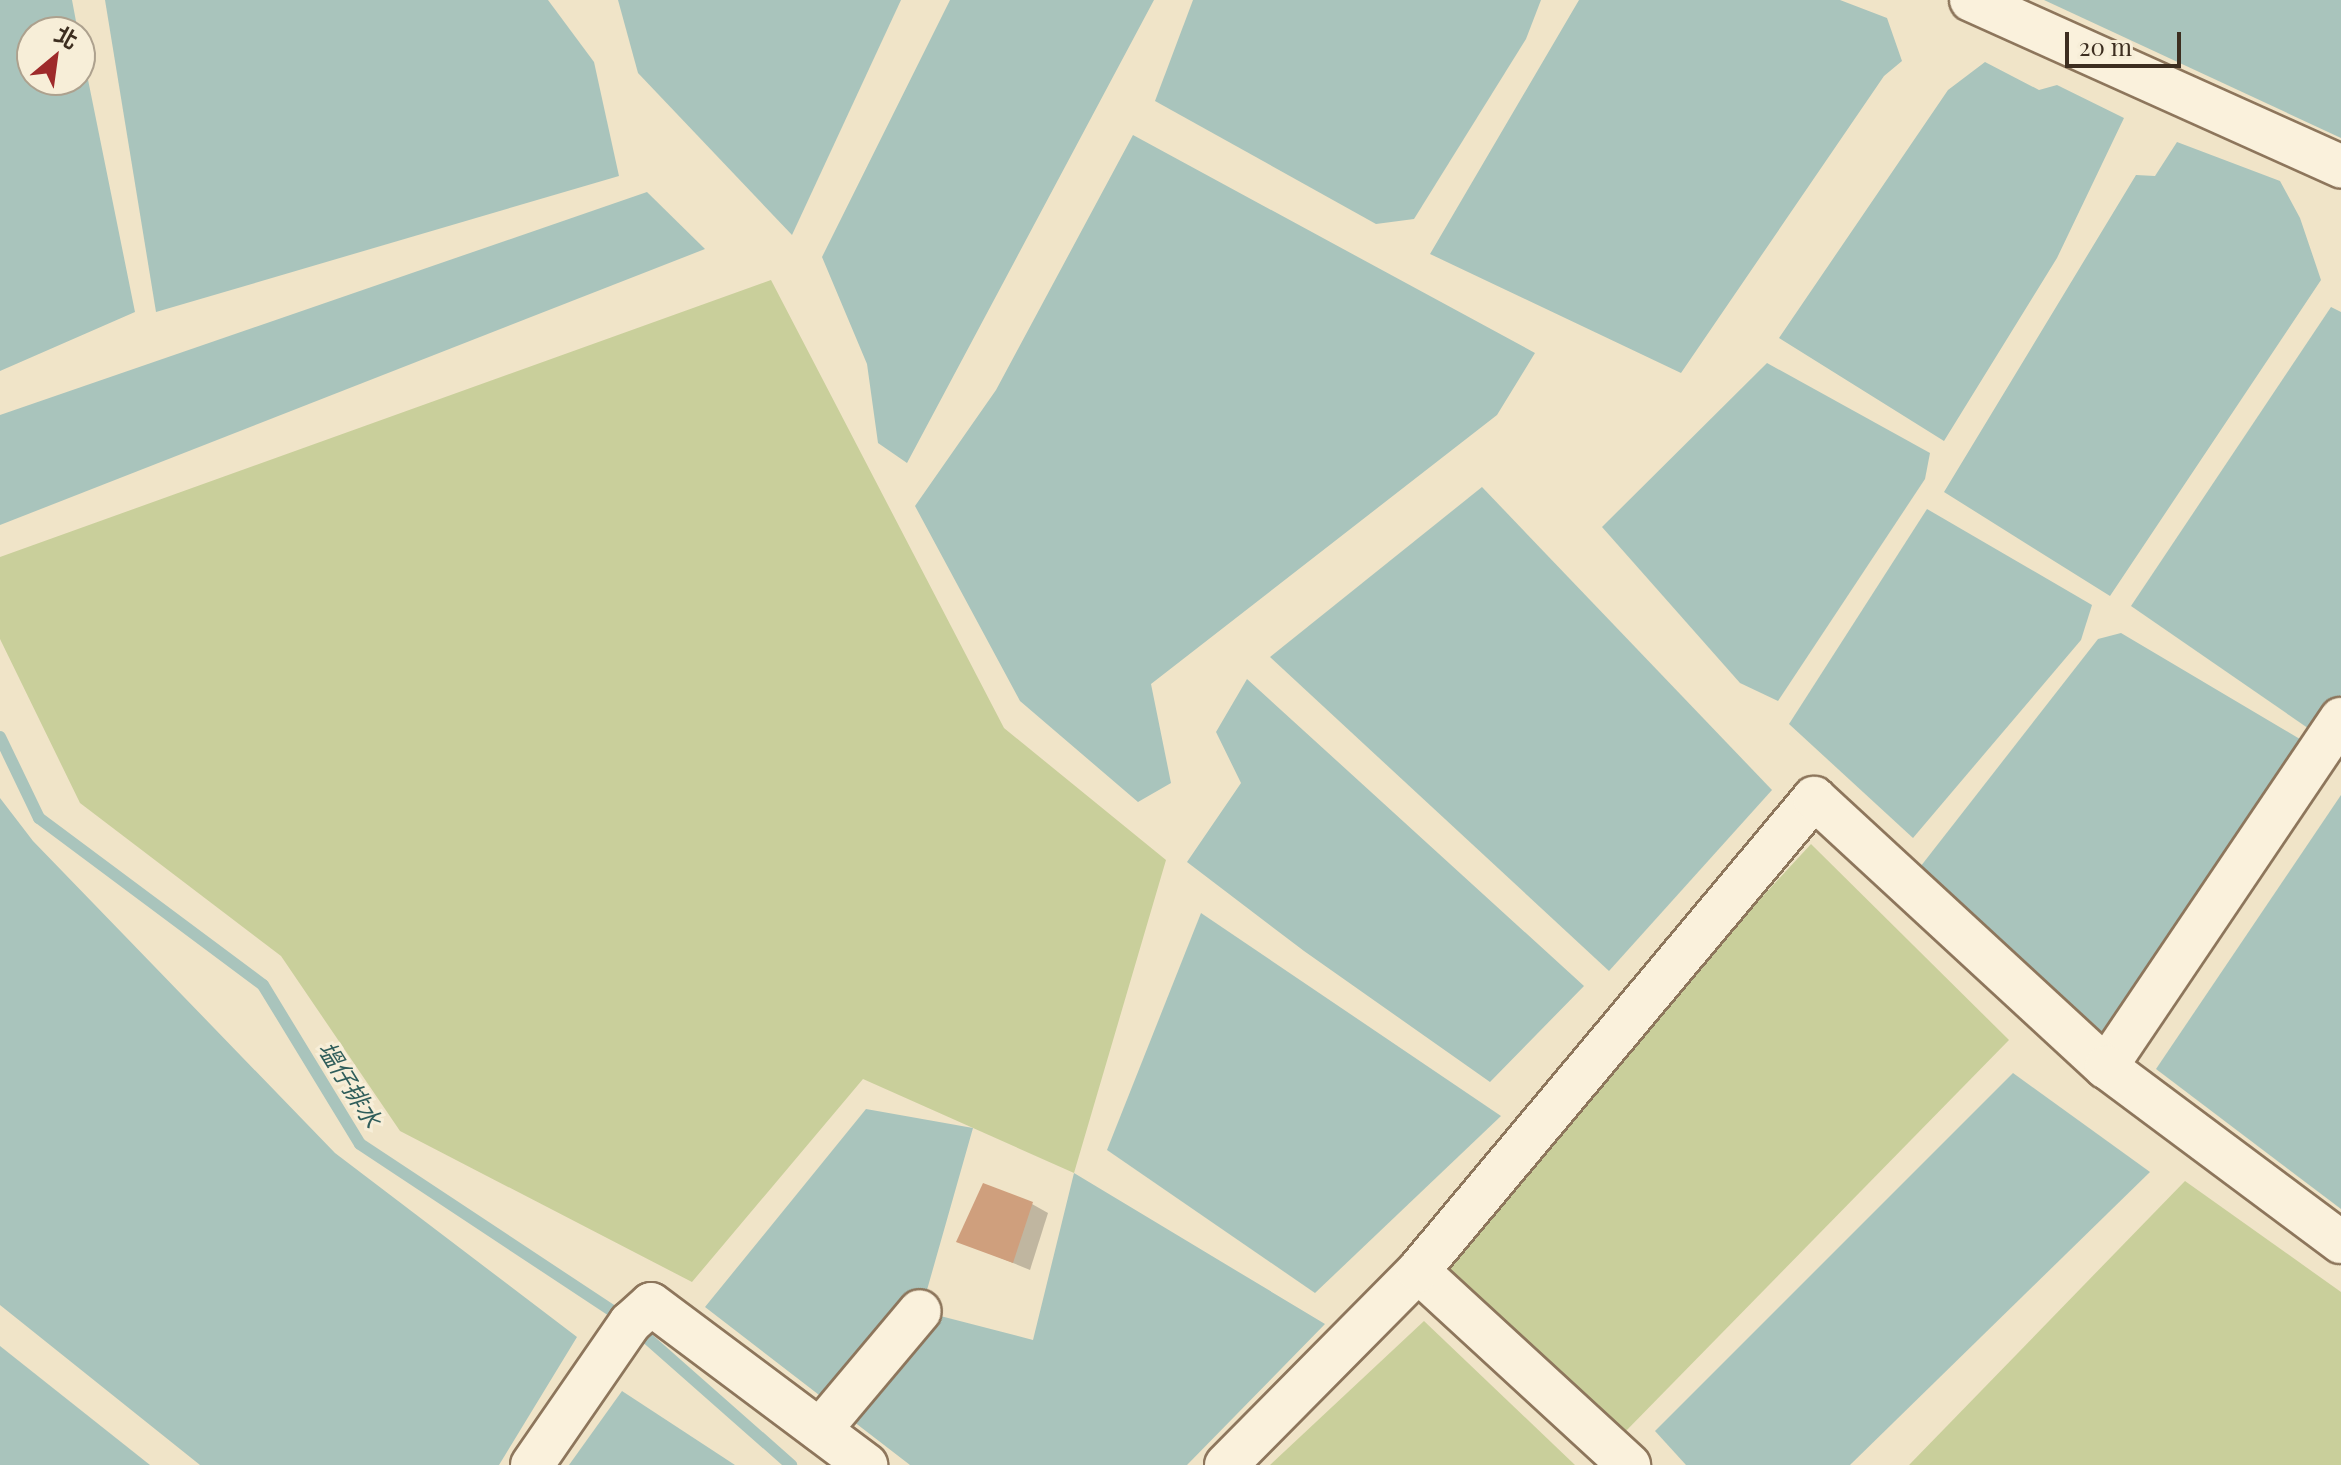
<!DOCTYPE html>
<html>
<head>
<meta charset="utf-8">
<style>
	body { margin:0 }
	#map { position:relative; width:2341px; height:1465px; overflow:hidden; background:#f0e4c8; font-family:"Playfair Display","Noto Sans TC",serif }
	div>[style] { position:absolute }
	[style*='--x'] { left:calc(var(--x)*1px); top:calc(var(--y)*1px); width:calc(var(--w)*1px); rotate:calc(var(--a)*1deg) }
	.green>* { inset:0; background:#c9cf9b }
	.water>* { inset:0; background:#a9c4bc }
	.shadow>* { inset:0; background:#0003 }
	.stream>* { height:12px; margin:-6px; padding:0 6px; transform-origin:6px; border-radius:6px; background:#a9c4bc }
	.building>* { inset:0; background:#cf9f7d }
	.roads { filter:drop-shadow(2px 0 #8d765c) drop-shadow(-2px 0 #8d765c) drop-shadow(0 2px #8d765c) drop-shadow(0 -2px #8d765c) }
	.minor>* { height:42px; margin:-21px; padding:0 21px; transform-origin:21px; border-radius:21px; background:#faf1dc }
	span { translate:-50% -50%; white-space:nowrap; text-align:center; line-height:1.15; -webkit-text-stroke:6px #f7eed8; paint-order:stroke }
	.water-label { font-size:24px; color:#2f5d5a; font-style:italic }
	.north { position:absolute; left:16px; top:16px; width:80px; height:80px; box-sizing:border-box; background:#f7eed8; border:2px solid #ada18e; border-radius:50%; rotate:29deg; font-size:22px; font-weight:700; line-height:32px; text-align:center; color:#3d2e20 }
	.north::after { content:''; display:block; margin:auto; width:28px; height:36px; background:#9e2a2b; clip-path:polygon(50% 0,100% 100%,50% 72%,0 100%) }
	.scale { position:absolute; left:2065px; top:32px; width:116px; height:36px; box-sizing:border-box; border:4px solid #3d2e20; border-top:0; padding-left:10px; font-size:24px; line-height:28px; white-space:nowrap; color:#3d2e20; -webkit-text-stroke:6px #f7eed8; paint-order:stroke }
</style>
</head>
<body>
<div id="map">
	<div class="green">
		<div style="clip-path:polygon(771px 280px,1004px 728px,1166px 860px,1074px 1173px,863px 1079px,692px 1282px,400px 1131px,281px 956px,80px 803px,0 639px,0 557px)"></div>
		<div style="clip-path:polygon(1811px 844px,2009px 1040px,1622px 1435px,1431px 1256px)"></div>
		<div style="clip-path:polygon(2185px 1181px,2341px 1292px,2341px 1465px,1909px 1465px)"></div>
		<div style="clip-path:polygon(1424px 1321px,1575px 1465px,1270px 1465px)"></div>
	</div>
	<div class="water">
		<div style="clip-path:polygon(0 0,72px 0,78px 32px,32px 32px,32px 80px,80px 80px,80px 40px,135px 312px,0 371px)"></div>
		<div style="clip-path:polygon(105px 0,548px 0,594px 62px,619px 176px,156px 312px)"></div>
		<div style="clip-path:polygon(618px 0,901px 0,792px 235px,638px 73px)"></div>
		<div style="clip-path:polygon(950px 0,1154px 0,907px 463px,878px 443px,867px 364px,822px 257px)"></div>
		<div style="clip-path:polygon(1193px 0,1541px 0,1526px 39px,1414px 219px,1376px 224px,1155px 101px)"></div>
		<div style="clip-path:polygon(1579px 0,1840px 0,1887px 18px,1902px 61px,1884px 76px,1681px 373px,1430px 254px)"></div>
		<div style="clip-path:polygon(2044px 0,2341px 0,2341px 138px)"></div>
		<div style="clip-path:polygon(1985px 62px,2039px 90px,2057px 85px,2124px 118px,2057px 258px,1944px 441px,1779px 338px,1948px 90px)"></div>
		<div style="clip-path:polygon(1133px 135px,1535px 353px,1497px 415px,1151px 684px,1171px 783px,1138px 802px,1020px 701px,915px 506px,996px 390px)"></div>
		<div style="clip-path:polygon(2177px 142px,2280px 181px,2300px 218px,2321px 280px,2110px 596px,1944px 492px,2136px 175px,2155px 176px)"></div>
		<div style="clip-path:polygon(647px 192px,705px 249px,0 525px,0 415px)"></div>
		<div style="clip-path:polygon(2331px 307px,2341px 312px,2341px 695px,2315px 733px,2131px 606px)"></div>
		<div style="clip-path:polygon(1767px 363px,1930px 453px,1925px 479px,1778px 701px,1740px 683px,1602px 527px)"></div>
		<div style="clip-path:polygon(1482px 487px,1772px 790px,1609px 971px,1270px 657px)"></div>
		<div style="clip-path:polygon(1927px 509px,2092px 605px,2081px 640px,1913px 838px,1789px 724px)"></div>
		<div style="clip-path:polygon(2121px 633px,2320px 751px,2105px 1045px,1917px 871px,2098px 639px)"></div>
		<div style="clip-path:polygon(1247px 679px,1584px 986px,1490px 1082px,1304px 951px,1187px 862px,1241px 783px,1216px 732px)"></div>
		<div style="clip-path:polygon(2341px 795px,2341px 1209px,2156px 1069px)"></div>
		<div style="clip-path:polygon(0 798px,33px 841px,335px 1153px,577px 1337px,499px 1465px,200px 1465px,0 1305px)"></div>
		<div style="clip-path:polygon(1201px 913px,1501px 1116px,1315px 1293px,1107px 1150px)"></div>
		<div style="clip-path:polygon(2013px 1073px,2150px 1172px,1850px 1465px,1686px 1465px,1655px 1431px)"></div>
		<div style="clip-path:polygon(866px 1109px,973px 1128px,921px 1311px,1033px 1340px,1074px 1173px,1325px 1324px,1187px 1465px,910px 1465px,705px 1307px)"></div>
		<div style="clip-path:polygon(0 1346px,150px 1465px,0 1465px)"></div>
		<div style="clip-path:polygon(622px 1391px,735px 1465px,569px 1465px)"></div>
	</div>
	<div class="shadow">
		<div style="clip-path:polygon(1032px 1204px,1048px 1213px,1030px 1270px,959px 1241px)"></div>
	</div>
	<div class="stream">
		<div style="--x:0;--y:737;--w:90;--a:64.3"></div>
		<div style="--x:39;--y:818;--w:279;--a:36.7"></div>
		<div style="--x:263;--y:985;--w:186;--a:58.6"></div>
		<div style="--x:360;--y:1144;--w:324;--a:33.5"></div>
		<div style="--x:630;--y:1323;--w:215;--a:41.4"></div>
	</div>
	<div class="building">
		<div style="clip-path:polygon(983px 1183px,1033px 1202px,1013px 1263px,956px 1242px)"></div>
	</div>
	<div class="roads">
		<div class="minor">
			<div style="--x:1971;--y:0;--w:406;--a:24.2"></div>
			<div style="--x:2106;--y:1067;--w:420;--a:-56"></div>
			<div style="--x:1418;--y:1271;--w:287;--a:42.6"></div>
			<div style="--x:820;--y:1430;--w:155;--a:-50"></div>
			<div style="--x:532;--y:1465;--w:173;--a:-55.4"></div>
			<div style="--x:630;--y:1323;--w:28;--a:-42"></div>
			<div style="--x:651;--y:1304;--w:269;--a:36.8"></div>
			<div style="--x:1226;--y:1465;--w:273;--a:-45.3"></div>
			<div style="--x:1418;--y:1271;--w:617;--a:-50.06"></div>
			<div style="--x:1814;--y:798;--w:397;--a:42.7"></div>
			<div style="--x:2106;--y:1067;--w:293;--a:36.7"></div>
		</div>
	</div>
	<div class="water-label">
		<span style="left:350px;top:1084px;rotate:58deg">塭仔排水</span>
	</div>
	<div class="north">北</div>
	<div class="scale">20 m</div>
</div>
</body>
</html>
